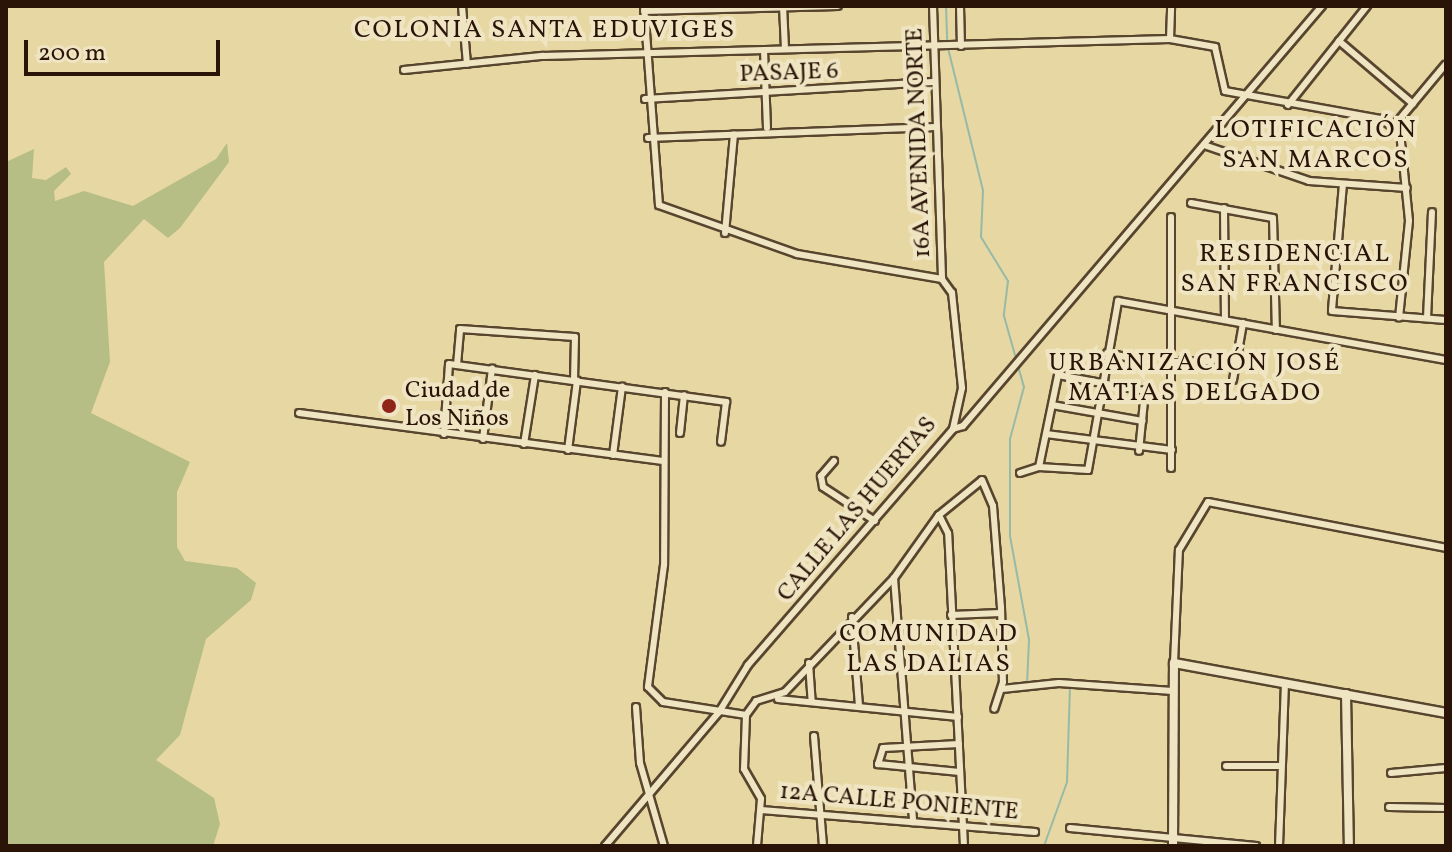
<!DOCTYPE html>
<html>
<head>
<meta charset="utf-8">
<style>
	body { margin:0 }
	#map { position:relative; width:1452px; height:852px; overflow:hidden; background:#e7d7a3; font-family:Vollkorn,serif }
	div>[style] { position:absolute }
	[style*='--x'] { left:calc(var(--x)*1px); top:calc(var(--y)*1px); width:calc(var(--w)*1px); rotate:calc(var(--a)*1deg) }
	.green>* { inset:0; background:#b6be85 }
	.stream>* { height:2px; margin:-1px; padding:0 1px; transform-origin:1px; border-radius:1px; background:#97baa7 }
	.roads { filter:drop-shadow(2px 0 #58452e) drop-shadow(-2px 0 #58452e) drop-shadow(0 2px #58452e) drop-shadow(0 -2px #58452e) }
	.street>* { height:6px; margin:-3px; padding:0 3px; transform-origin:3px; border-radius:3px; background:#efe5c3 }
	.secondary>* { height:8px; margin:-4px; padding:0 4px; transform-origin:4px; border-radius:4px; background:#efe5c3 }
	.dots>* { width:22px; height:22px; translate:-50% -50%; box-sizing:border-box; border:4px solid #efe5c3; border-radius:50% }
	span { translate:-50% -50%; white-space:nowrap; text-align:center; line-height:1.15; -webkit-text-stroke:8px #efe5c3; paint-order:stroke }
	.street-label { font-size:24px; color:#291407 }
	.poi-label { font-size:24px; color:#291407 }
	.left { translate:0 -50%; text-align:left }
	.neighbourhood-label { font-size:26px; color:#291407; letter-spacing:2px }
	.frame { position:absolute; inset:0; border:8px solid #291407; pointer-events:none }
	.scale { position:absolute; left:24px; top:40px; width:196px; height:36px; box-sizing:border-box; border:4px solid #291407; border-top:0; padding-left:10px; font-size:24px; line-height:28px; white-space:nowrap; color:#291407; -webkit-text-stroke:6px #efe5c3; paint-order:stroke }
</style>
</head>
<body>
<div id="map">
	<div class="green">
		<div style="clip-path:polygon(227px 143px,229px 162px,180px 228px,168px 238px,144px 219px,104px 262px,110px 362px,91px 413px,190px 462px,177px 492px,177px 547px,185px 561px,237px 568px,256px 583px,251px 600px,206px 639px,180px 735px,156px 760px,214px 798px,220px 824px,213px 846px,6px 846px,6px 162px,34px 149px,32px 178px,46px 180px,66px 167px,71px 174px,54px 191px,55px 201px,84px 191px,133px 206px,216px 159px)"></div>
	</div>
	<div class="stream">
		<div style="--x:946;--y:6;--w:35;--a:88"></div>
		<div style="--x:948;--y:48;--w:147;--a:76.2"></div>
		<div style="--x:983;--y:191;--w:46;--a:92.5"></div>
		<div style="--x:981;--y:237;--w:52;--a:58.5"></div>
		<div style="--x:1008;--y:281;--w:35;--a:97"></div>
		<div style="--x:1004;--y:316;--w:74;--a:74.3"></div>
		<div style="--x:1024;--y:387;--w:54;--a:105.1"></div>
		<div style="--x:1010;--y:439;--w:97;--a:90"></div>
		<div style="--x:1010;--y:536;--w:106;--a:79.6"></div>
		<div style="--x:1029;--y:640;--w:44;--a:92.6"></div>
		<div style="--x:1044;--y:846;--w:68;--a:-70.2"></div>
		<div style="--x:1067;--y:782;--w:94;--a:-88.2"></div>
	</div>
	<div class="roads">
		<div class="street">
			<div style="--x:462;--y:6;--w:58;--a:85.1"></div>
			<div style="--x:783;--y:6;--w:43;--a:87.3"></div>
			<div style="--x:933;--y:6;--w:273;--a:88.1"></div>
			<div style="--x:960;--y:6;--w:40;--a:88.6"></div>
			<div style="--x:644;--y:11;--w:194;--a:-1.5"></div>
			<div style="--x:1170;--y:39;--w:33;--a:-88"></div>
			<div style="--x:1339;--y:41;--w:97;--a:40.4"></div>
			<div style="--x:764;--y:50;--w:78;--a:87.8"></div>
			<div style="--x:404;--y:70;--w:140;--a:-5.8"></div>
			<div style="--x:543;--y:56;--w:627;--a:-1.55"></div>
			<div style="--x:1170;--y:39;--w:46;--a:10.1"></div>
			<div style="--x:1215;--y:47;--w:45;--a:77.2"></div>
			<div style="--x:1225;--y:91;--w:158;--a:10.2"></div>
			<div style="--x:1381;--y:119;--w:23;--a:34"></div>
			<div style="--x:1400;--y:132;--w:89;--a:84.2"></div>
			<div style="--x:1409;--y:221;--w:97;--a:95.9"></div>
			<div style="--x:645;--y:99;--w:288;--a:-3.4"></div>
			<div style="--x:1288;--y:105;--w:127;--a:-51.4"></div>
			<div style="--x:1394;--y:126;--w:80;--a:-50.1"></div>
			<div style="--x:648;--y:138;--w:288;--a:-2.2"></div>
			<div style="--x:1204;--y:145;--w:111;--a:18.9"></div>
			<div style="--x:1309;--y:181;--w:98;--a:4.1"></div>
			<div style="--x:1343;--y:184;--w:127;--a:95"></div>
			<div style="--x:1332;--y:311;--w:114;--a:4.5"></div>
			<div style="--x:1191;--y:203;--w:83;--a:10.4"></div>
			<div style="--x:1273;--y:218;--w:112;--a:88.5"></div>
			<div style="--x:1224;--y:208;--w:112;--a:89.5"></div>
			<div style="--x:725;--y:233;--w:99;--a:-84.8"></div>
			<div style="--x:1427;--y:318;--w:106;--a:-87.3"></div>
			<div style="--x:1107;--y:353;--w:39;--a:12"></div>
			<div style="--x:1171;--y:362;--w:41;--a:-1.4"></div>
			<div style="--x:457;--y:365;--w:36;--a:-85"></div>
			<div style="--x:460;--y:329;--w:115;--a:4"></div>
			<div style="--x:575;--y:337;--w:43;--a:91.3"></div>
			<div style="--x:1233;--y:380;--w:58;--a:-80"></div>
			<div style="--x:665;--y:392;--w:173;--a:90.3"></div>
			<div style="--x:664;--y:565;--w:123;--a:97.5"></div>
			<div style="--x:648;--y:687;--w:21;--a:45"></div>
			<div style="--x:663;--y:702;--w:84;--a:8.9"></div>
			<div style="--x:746;--y:715;--w:54;--a:92.1"></div>
			<div style="--x:744;--y:769;--w:34;--a:60"></div>
			<div style="--x:761;--y:799;--w:47;--a:94.9"></div>
			<div style="--x:1052;--y:405;--w:92;--a:10"></div>
			<div style="--x:299;--y:413;--w:367;--a:7.5"></div>
			<div style="--x:953;--y:429;--w:10;--a:-17"></div>
			<div style="--x:963;--y:426;--w:553;--a:-49.48"></div>
			<div style="--x:680;--y:433;--w:38;--a:-84"></div>
			<div style="--x:444;--y:434;--w:70;--a:-85.9"></div>
			<div style="--x:449;--y:364;--w:280;--a:7.8"></div>
			<div style="--x:726;--y:402;--w:40;--a:97.1"></div>
			<div style="--x:1046;--y:434;--w:127;--a:7.2"></div>
			<div style="--x:483;--y:439;--w:71;--a:-82.7"></div>
			<div style="--x:524;--y:444;--w:70;--a:-80.9"></div>
			<div style="--x:568;--y:450;--w:70;--a:-82.6"></div>
			<div style="--x:613;--y:455;--w:69;--a:-82.5"></div>
			<div style="--x:834;--y:461;--w:20;--a:131"></div>
			<div style="--x:821;--y:476;--w:11;--a:80"></div>
			<div style="--x:823;--y:487;--w:62;--a:33.2"></div>
			<div style="--x:1039;--y:467;--w:94;--a:-78.3"></div>
			<div style="--x:1058;--y:375;--w:88;--a:10.4"></div>
			<div style="--x:1145;--y:391;--w:60;--a:95.7"></div>
			<div style="--x:1171;--y:468;--w:251;--a:-90"></div>
			<div style="--x:1020;--y:473;--w:20;--a:-18"></div>
			<div style="--x:1039;--y:467;--w:49;--a:3.5"></div>
			<div style="--x:1088;--y:470;--w:172;--a:-79.9"></div>
			<div style="--x:1118;--y:301;--w:333;--a:10.2"></div>
			<div style="--x:894;--y:578;--w:77;--a:-54.5"></div>
			<div style="--x:951;--y:615;--w:50;--a:-2.3"></div>
			<div style="--x:852;--y:617;--w:88;--a:85.5"></div>
			<div style="--x:809;--y:663;--w:39;--a:86"></div>
			<div style="--x:1174;--y:663;--w:113;--a:-87.5"></div>
			<div style="--x:1179;--y:550;--w:56;--a:-58.9"></div>
			<div style="--x:1208;--y:502;--w:242;--a:10.9"></div>
			<div style="--x:1002;--y:689;--w:57;--a:-6"></div>
			<div style="--x:1059;--y:683;--w:114;--a:4"></div>
			<div style="--x:778;--y:699;--w:181;--a:5.7"></div>
			<div style="--x:636;--y:707;--w:56;--a:85.9"></div>
			<div style="--x:640;--y:763;--w:86;--a:73.9"></div>
			<div style="--x:746;--y:715;--w:17;--a:-54"></div>
			<div style="--x:756;--y:701;--w:30;--a:-17"></div>
			<div style="--x:785;--y:692;--w:158;--a:-46.3"></div>
			<div style="--x:894;--y:578;--w:245;--a:85.5"></div>
			<div style="--x:814;--y:736;--w:110;--a:85.3"></div>
			<div style="--x:959;--y:744;--w:76;--a:177"></div>
			<div style="--x:883;--y:748;--w:17;--a:107"></div>
			<div style="--x:878;--y:764;--w:82;--a:5.6"></div>
			<div style="--x:1226;--y:766;--w:55;--a:0"></div>
			<div style="--x:1391;--y:773;--w:55;--a:-5.2"></div>
			<div style="--x:1389;--y:807;--w:57;--a:1"></div>
			<div style="--x:761;--y:810;--w:275;--a:4.6"></div>
			<div style="--x:1070;--y:828;--w:187;--a:5.5"></div>
			<div style="--x:605;--y:846;--w:176;--a:-49.6"></div>
			<div style="--x:719;--y:712;--w:55;--a:-58.3"></div>
			<div style="--x:748;--y:665;--w:313;--a:-49"></div>
			<div style="--x:953;--y:429;--w:42;--a:-77.6"></div>
			<div style="--x:962;--y:388;--w:96;--a:-96"></div>
			<div style="--x:952;--y:293;--w:17;--a:-126"></div>
			<div style="--x:942;--y:279;--w:147;--a:-170.2"></div>
			<div style="--x:797;--y:254;--w:146;--a:-160.5"></div>
			<div style="--x:659;--y:205;--w:200;--a:-94.3"></div>
			<div style="--x:964;--y:846;--w:313;--a:-92.9"></div>
			<div style="--x:948;--y:533;--w:20;--a:-117"></div>
			<div style="--x:939;--y:515;--w:55;--a:-39.1"></div>
			<div style="--x:982;--y:480;--w:28;--a:67"></div>
			<div style="--x:993;--y:506;--w:101;--a:85.5"></div>
			<div style="--x:1001;--y:607;--w:75;--a:88.5"></div>
			<div style="--x:1003;--y:682;--w:28;--a:108"></div>
			<div style="--x:1279;--y:846;--w:162;--a:-87.9"></div>
		</div>
		<div class="secondary">
			<div style="--x:1346;--y:694;--w:152;--a:88.9"></div>
			<div style="--x:1173;--y:846;--w:183;--a:-89.7"></div>
			<div style="--x:1174;--y:663;--w:277;--a:10.4"></div>
		</div>
	</div>
	<div class="dots">
		<div style="left:389px;top:406px;background:#8f2418"></div>
	</div>
	<div class="street-label">
		<span style="left:789px;top:74px;rotate:-2deg">PASAJE 6</span>
		<span style="left:920px;top:143px;rotate:-92deg">16A AVENIDA NORTE</span>
		<span style="left:858px;top:510px;rotate:-50deg">CALLE LAS HUERTAS</span>
		<span style="left:899px;top:803px;rotate:5deg">12A CALLE PONIENTE</span>
	</div>
	<div class="poi-label">
		<span class="left" style="left:405px;top:406px">Ciudad de<br>Los Niños</span>
	</div>
	<div class="neighbourhood-label">
		<span style="left:545px;top:31px">COLONIA SANTA EDUVIGES</span>
		<span style="left:1316px;top:146px">LOTIFICACIÓN<br>SAN MARCOS</span>
		<span style="left:1295px;top:270px">RESIDENCIAL<br>SAN FRANCISCO</span>
		<span style="left:1195px;top:379px">URBANIZACIÓN JOSÉ<br>MATIAS DELGADO</span>
		<span style="left:929px;top:650px">COMUNIDAD<br>LAS DALIAS</span>
	</div>
	<div class="frame"></div>
	<div class="scale">200 m</div>
</div>
</body>
</html>
